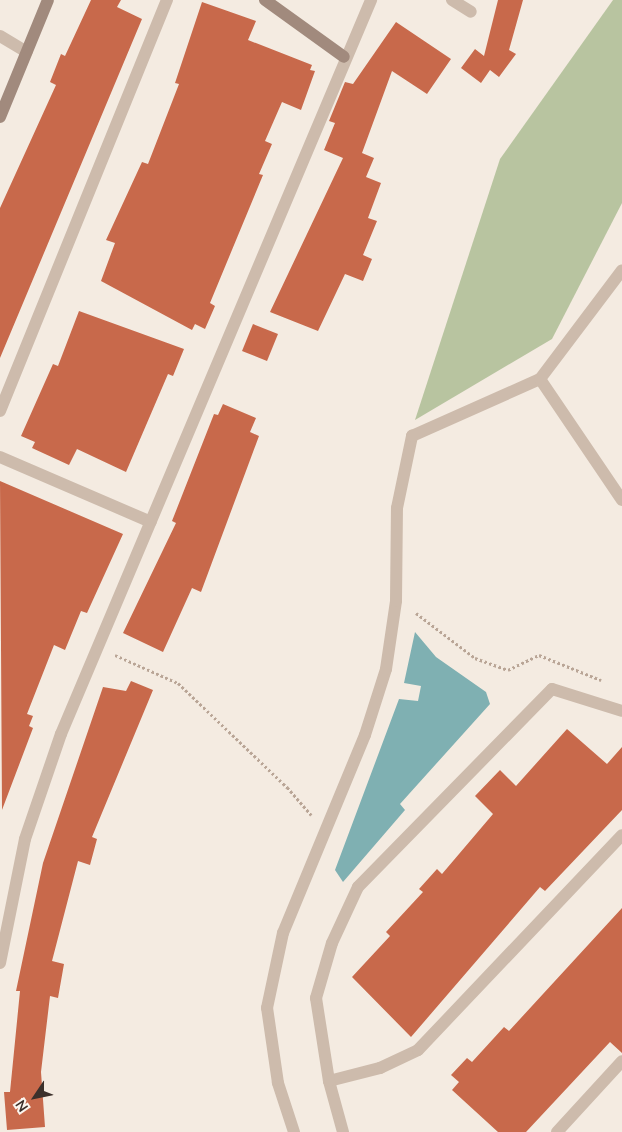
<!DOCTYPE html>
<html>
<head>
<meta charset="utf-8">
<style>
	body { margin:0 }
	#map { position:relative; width:622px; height:1132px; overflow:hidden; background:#f4ebe1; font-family:"Nunito Sans",sans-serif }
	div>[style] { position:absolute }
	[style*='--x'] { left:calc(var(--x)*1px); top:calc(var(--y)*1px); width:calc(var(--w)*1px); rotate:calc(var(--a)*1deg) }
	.green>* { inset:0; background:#b8c4a0 }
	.water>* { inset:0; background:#7fb0b2 }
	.building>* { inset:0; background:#c8694b }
	.path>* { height:3px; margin-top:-1.5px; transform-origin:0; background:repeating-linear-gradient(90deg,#b9a596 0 2.5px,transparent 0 5px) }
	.street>* { height:12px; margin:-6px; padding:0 6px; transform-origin:6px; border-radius:6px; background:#cdbbac }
	.secondary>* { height:12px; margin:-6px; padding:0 6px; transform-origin:6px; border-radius:6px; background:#a18a7d }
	span { translate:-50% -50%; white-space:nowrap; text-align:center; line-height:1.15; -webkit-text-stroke:4px #fbf5ee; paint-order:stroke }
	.north { position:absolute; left:10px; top:1072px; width:50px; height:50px; -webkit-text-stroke:4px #fbf5ee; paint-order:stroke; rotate:236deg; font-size:14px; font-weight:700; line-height:20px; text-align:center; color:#3b302b }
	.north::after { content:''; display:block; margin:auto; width:18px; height:22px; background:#3b302b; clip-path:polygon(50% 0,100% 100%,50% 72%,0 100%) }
</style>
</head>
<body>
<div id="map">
	<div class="green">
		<div style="clip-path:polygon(613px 0,622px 0,622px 203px,552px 339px,415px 420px,500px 159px)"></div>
	</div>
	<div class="water">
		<div style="clip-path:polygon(415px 632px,436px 657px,486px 692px,490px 704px,400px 804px,405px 810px,343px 882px,335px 870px,399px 699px,418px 701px,421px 686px,404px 683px)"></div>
	</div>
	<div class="building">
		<div style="clip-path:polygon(91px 0,121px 0,117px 7px,142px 19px,0 358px,0 208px,56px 85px,50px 82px,61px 54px,65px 56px)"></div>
		<div style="clip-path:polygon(498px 0,523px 0,509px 50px,516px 54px,499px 77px,490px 70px,481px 83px,461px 68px,475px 49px,484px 56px)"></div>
		<div style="clip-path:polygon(202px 2px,256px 21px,248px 40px,312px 65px,310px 70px,315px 71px,301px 110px,282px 102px,265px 141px,272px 144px,259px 174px,263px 175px,210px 303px,215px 306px,205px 329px,195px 324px,192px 330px,101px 281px,115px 243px,106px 240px,142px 162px,148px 164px,179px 84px,175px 83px)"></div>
		<div style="clip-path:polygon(396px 22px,451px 59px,427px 94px,392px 71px,362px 153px,374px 158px,366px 177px,381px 183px,368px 218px,377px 221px,363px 255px,372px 259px,363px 281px,345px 274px,318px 331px,270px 312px,343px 158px,324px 150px,335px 123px,329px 121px,345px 82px,353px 84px)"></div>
		<div style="clip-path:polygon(79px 311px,184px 349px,173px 376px,168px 374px,126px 472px,77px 449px,69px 465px,32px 448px,35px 442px,21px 436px,53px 364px,58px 366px)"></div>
		<div style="clip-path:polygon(253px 324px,278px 334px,267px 361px,242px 351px)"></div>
		<div style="clip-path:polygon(223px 404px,256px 418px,250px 432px,259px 436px,201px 592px,192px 588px,163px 652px,123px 633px,176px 523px,172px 521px,214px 414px,218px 415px)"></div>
		<div style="clip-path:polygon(0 481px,123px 534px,87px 613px,81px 611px,65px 650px,54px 645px,27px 714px,33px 716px,29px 726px,33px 728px,2px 810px)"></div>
		<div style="clip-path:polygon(131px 681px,153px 690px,92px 837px,97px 839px,90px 865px,78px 861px,52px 961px,64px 964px,58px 998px,50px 996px,41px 1072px,45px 1127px,7px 1130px,4px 1092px,10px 1092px,20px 991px,16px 991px,43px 863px,103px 687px,126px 691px)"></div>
		<div style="clip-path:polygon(567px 729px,607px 764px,622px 747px,622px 810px,545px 891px,540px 887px,411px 1037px,352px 977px,390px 936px,386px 932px,423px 892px,419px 889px,437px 869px,442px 874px,493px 814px,475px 796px,500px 770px,516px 786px)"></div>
		<div style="clip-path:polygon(622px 908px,622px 1053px,610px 1042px,526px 1132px,498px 1132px,452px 1090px,459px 1082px,451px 1075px,467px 1058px,472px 1062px,504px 1027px,509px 1031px)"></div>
	</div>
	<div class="path">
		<div style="--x:416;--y:613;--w:74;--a:37.3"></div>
		<div style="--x:475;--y:658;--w:35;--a:20"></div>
		<div style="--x:508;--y:670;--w:34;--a:-26"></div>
		<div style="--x:539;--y:655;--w:67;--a:22"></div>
		<div style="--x:115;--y:655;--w:69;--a:24"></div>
		<div style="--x:178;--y:683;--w:151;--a:43.7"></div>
		<div style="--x:287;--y:787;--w:37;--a:49"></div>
	</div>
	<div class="street">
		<div style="--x:452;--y:0;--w:22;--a:32"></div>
		<div style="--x:0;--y:36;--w:31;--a:31"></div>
		<div style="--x:540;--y:379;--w:146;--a:55.9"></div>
		<div style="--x:0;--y:411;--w:444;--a:-67.9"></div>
		<div style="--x:0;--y:457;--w:164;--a:23.3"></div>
		<div style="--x:0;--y:963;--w:126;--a:-78.6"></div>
		<div style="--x:25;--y:839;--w:111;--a:-71.1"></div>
		<div style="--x:61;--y:734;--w:797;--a:-67.1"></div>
		<div style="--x:329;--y:1081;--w:53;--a:-14.3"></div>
		<div style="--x:380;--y:1068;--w:42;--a:-25.3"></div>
		<div style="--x:418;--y:1050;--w:296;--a:-46.5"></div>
		<div style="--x:294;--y:1132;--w:52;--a:-108.1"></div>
		<div style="--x:278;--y:1083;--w:76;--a:-98.3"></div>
		<div style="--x:267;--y:1008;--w:77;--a:-78"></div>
		<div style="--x:283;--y:933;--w:214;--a:-67.5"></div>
		<div style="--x:365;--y:735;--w:69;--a:-72.3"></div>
		<div style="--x:386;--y:669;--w:69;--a:-81.6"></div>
		<div style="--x:396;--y:601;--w:93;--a:-89.4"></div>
		<div style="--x:397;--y:508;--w:74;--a:-78.2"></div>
		<div style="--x:412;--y:436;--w:140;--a:-24"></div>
		<div style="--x:540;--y:379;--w:136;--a:-53"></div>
		<div style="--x:343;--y:1132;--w:53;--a:-105.4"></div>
		<div style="--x:329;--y:1081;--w:84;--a:-98.9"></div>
		<div style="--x:316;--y:998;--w:57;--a:-73.8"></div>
		<div style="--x:332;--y:943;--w:62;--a:-65.1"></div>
		<div style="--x:358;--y:887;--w:277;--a:-45.6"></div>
		<div style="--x:552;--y:689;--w:73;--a:17.4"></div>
		<div style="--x:557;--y:1132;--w:96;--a:-47.5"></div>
	</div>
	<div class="secondary">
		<div style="--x:265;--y:0;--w:97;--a:35.8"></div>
		<div style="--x:0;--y:117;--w:126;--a:-67.7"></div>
	</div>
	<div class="north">N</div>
</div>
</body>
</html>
